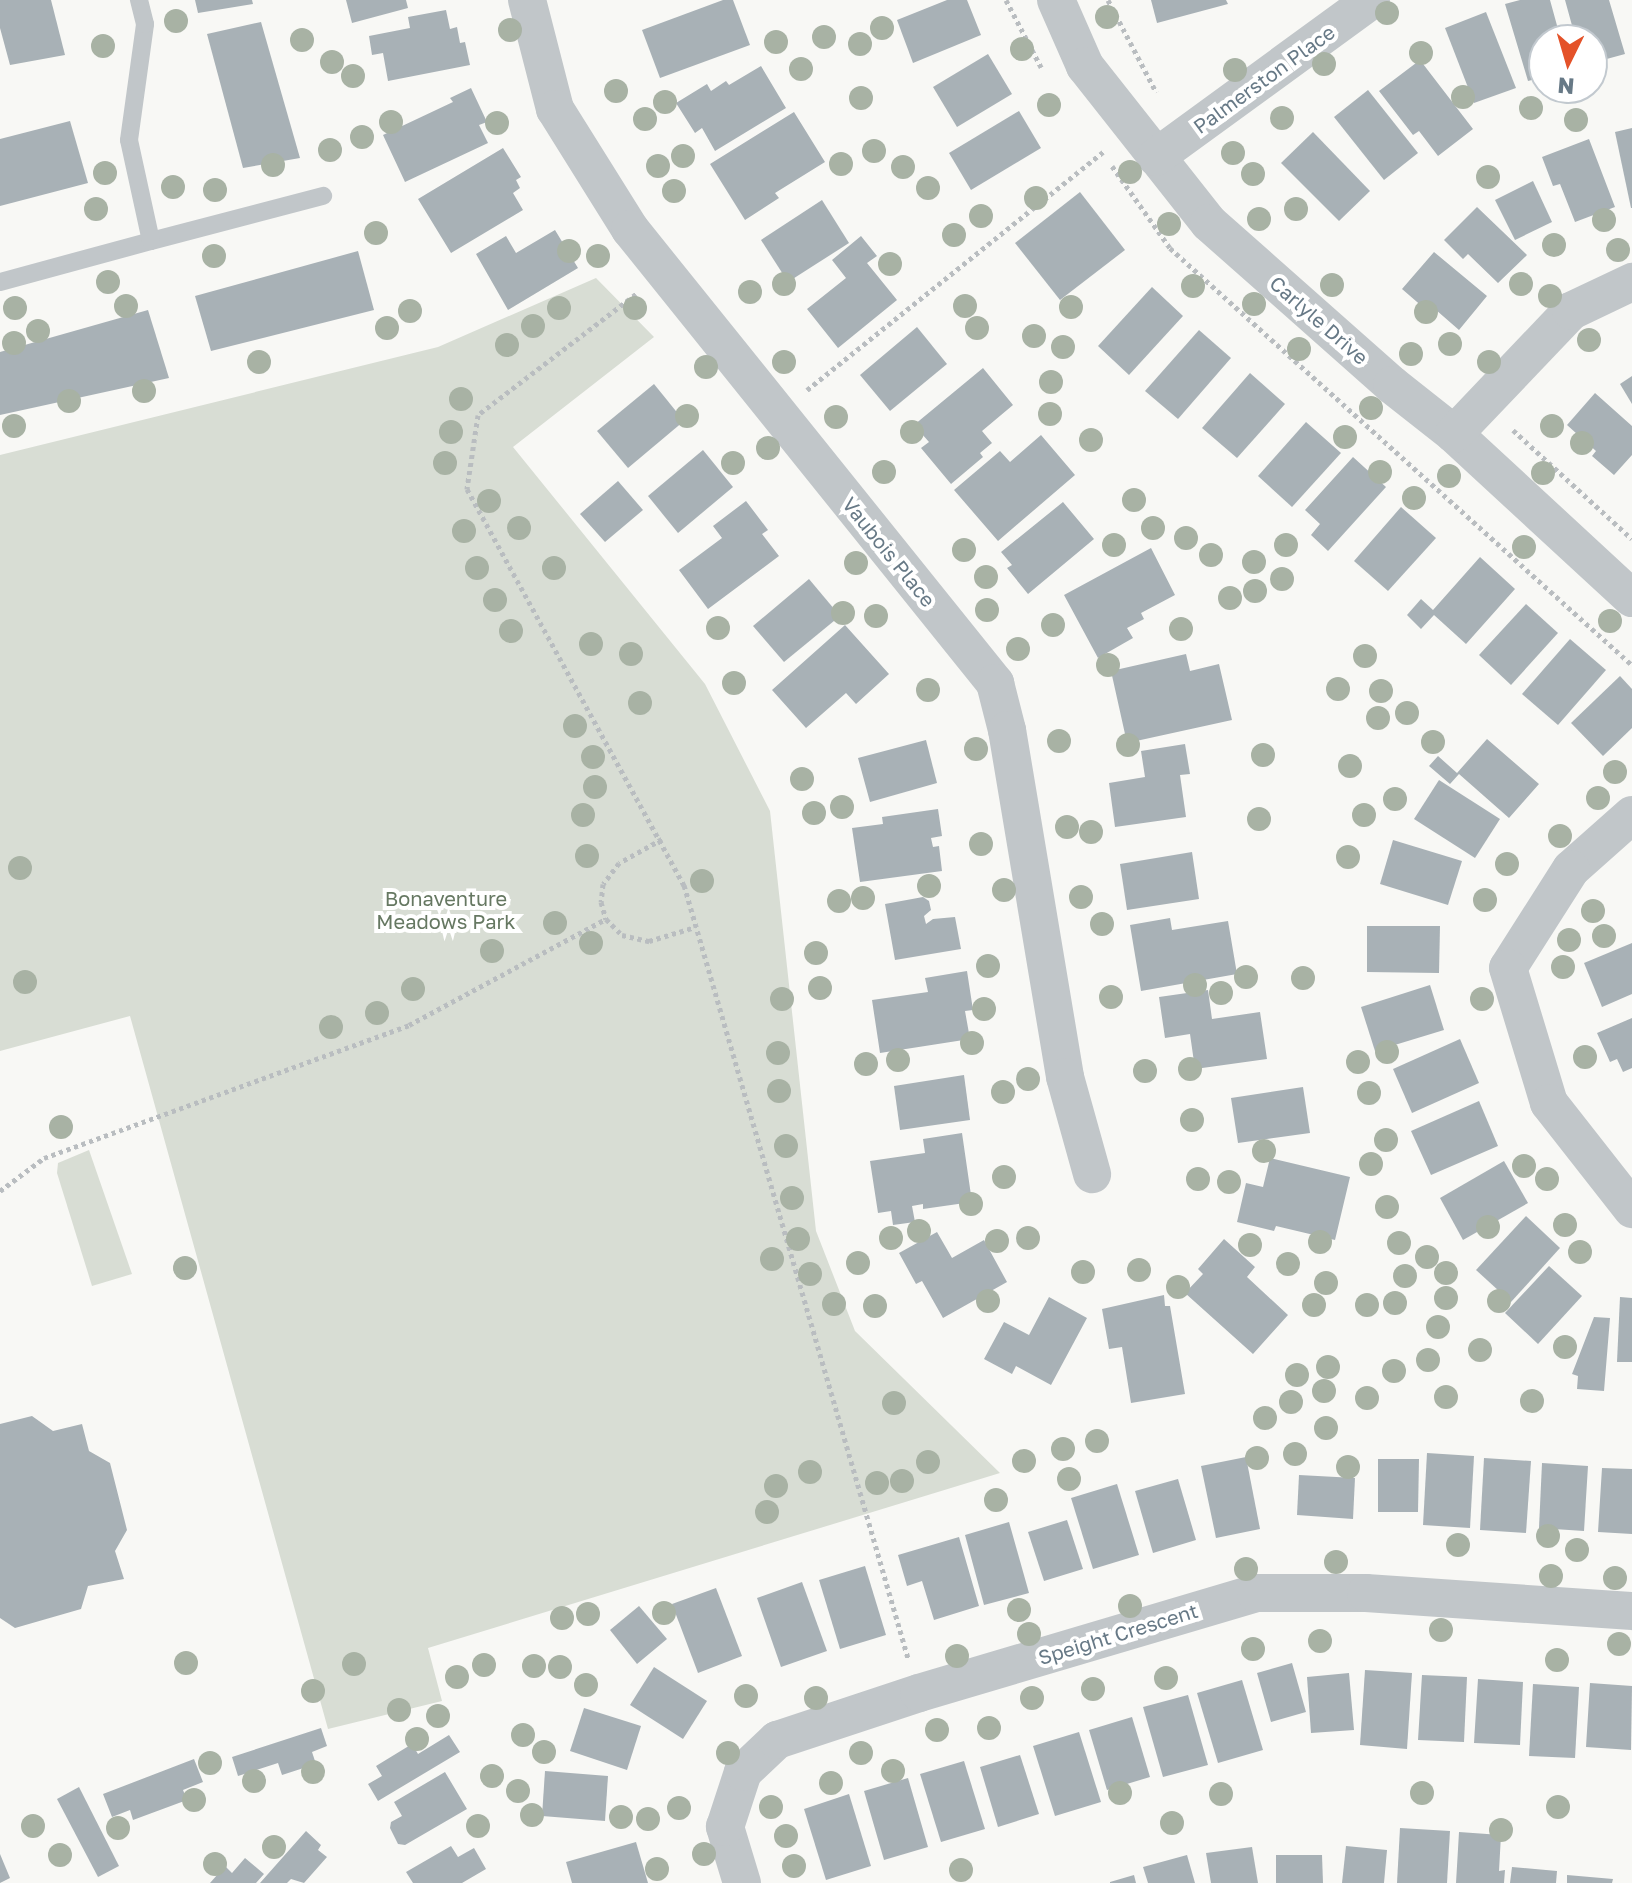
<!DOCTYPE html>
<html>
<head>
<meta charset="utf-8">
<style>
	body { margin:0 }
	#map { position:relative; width:1632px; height:1883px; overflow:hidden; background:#f8f8f5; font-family:"Golos Text",sans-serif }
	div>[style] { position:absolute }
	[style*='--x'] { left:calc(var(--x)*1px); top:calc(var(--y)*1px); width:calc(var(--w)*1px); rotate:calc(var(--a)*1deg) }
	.green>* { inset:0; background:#d8ddd4 }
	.building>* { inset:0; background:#a8b1b6 }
	.path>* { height:5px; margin-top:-2.5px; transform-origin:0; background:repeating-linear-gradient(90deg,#b9bdc0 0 4px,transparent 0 8px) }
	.lane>* { height:18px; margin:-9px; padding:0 9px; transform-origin:9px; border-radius:9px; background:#c1c6c9 }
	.street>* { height:38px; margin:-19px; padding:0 19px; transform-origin:19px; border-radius:19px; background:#c1c6c9 }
	.trees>* { width:24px; height:24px; margin:-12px; border-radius:50%; background:#a8b2a4 }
	span { translate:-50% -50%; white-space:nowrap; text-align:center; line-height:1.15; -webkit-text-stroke:8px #fff; paint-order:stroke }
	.street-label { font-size:20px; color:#677986 }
	.park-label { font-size:20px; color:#667862 }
	.north { position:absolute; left:1528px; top:24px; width:80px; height:80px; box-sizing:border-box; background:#fff; border:2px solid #c2c9cf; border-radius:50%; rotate:185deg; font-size:22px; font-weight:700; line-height:32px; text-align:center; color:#677986 }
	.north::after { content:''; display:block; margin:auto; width:28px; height:36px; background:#e45229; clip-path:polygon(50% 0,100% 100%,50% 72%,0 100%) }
</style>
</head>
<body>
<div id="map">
	<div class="green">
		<div style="clip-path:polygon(596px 278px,654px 337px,513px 447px,705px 684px,770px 811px,816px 1231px,855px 1331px,1000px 1473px,428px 1648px,442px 1701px,328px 1729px,130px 1016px,0 1051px,0 455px,438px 347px)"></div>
		<div style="clip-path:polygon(89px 1150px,132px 1274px,92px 1286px,57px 1173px,58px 1163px)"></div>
	</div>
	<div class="building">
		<div style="clip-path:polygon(0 0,51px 0,65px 55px,10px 65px,0 28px)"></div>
		<div style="clip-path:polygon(195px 0,252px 0,253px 4px,198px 13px)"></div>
		<div style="clip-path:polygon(346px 0,406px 0,408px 8px,352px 23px)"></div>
		<div style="clip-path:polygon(723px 0,733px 0,750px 45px,660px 78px,642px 30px)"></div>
		<div style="clip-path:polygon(947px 0,967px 0,981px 35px,913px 63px,897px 20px)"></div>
		<div style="clip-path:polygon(1151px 0,1226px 0,1228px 4px,1157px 23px)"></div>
		<div style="clip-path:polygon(1520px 0,1550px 0,1561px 40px,1544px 40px,1544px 77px,1528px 81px,1505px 4px)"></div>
		<div style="clip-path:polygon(1565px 0,1609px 0,1625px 54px,1592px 63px,1592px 40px,1576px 40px)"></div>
		<div style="clip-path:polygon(446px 10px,450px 29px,457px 27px,460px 43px,465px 42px,470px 65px,388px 81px,383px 53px,372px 55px,369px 36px,410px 28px,408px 17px)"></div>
		<div style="clip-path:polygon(1486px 12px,1516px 88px,1474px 103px,1445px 28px)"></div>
		<div style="clip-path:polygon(261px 22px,300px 158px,243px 168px,207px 34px)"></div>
		<div style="clip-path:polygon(988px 54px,1012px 94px,957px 127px,933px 87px)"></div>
		<div style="clip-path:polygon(1420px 60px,1473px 129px,1438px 156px,1419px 131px,1413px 135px,1379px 91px)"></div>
		<div style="clip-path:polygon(761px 66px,786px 108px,715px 151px,702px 128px,695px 133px,676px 103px,707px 84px,711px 91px,726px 81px,729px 85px)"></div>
		<div style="clip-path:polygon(471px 88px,487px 122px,479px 125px,488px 143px,405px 182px,383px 135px,453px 102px,450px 98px)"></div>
		<div style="clip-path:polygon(1368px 90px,1418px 153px,1384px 180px,1334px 117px)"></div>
		<div style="clip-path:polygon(1019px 111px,1041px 148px,971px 190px,949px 153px)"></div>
		<div style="clip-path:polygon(794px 112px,825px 162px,775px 193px,779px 198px,745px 220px,710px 164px)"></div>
		<div style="clip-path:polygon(70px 121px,88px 183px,0 206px,0 139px)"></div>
		<div style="clip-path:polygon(1632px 128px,1632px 208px,1631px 208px,1615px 132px)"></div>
		<div style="clip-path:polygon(1313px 132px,1370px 191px,1339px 221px,1281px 163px)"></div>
		<div style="clip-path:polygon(1589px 139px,1615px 207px,1575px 222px,1560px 184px,1553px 186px,1542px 157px)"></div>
		<div style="clip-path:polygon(503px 148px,521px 177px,516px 180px,520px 188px,513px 193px,523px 210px,451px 253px,418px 199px)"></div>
		<div style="clip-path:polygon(1533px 181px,1552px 222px,1515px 240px,1495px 200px)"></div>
		<div style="clip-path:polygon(1080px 192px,1125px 250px,1060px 300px,1015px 243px)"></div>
		<div style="clip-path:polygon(822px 200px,849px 243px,788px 282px,761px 240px)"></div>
		<div style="clip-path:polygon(1477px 207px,1527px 255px,1498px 283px,1468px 254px,1463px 259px,1444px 240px)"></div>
		<div style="clip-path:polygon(555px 230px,578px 268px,508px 310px,476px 254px,506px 236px,516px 253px)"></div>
		<div style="clip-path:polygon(861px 236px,877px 256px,867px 263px,897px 300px,838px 348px,807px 309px,846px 278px,832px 260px)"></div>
		<div style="clip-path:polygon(358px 251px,374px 310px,211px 351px,195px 296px)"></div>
		<div style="clip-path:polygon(1434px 252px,1487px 296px,1459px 330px,1428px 303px,1424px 308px,1402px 289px)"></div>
		<div style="clip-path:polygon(1152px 287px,1183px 316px,1129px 375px,1098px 346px)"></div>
		<div style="clip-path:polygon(148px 310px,169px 378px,0 415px,0 352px)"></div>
		<div style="clip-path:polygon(917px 327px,947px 364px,890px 411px,860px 375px)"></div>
		<div style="clip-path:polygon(1199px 330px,1231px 358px,1178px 419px,1145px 391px)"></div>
		<div style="clip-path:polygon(983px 368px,1013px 405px,982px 431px,992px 443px,980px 453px,983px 457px,951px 484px,921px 448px,929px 442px,914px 425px)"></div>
		<div style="clip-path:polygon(1250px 373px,1285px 404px,1237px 458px,1202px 428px)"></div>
		<div style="clip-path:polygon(1632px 376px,1632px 404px,1620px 384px)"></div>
		<div style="clip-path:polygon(654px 384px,684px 421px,628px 468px,597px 431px)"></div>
		<div style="clip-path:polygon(1595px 393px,1632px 426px,1632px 455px,1614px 475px,1592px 456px,1596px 451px,1567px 425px)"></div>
		<div style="clip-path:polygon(1306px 422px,1341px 453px,1292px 507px,1258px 476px)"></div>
		<div style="clip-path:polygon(1041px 435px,1075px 475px,998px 541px,954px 490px,1000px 451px,1010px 462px)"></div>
		<div style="clip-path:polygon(703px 450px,733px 487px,678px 533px,648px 496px)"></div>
		<div style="clip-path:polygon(1353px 457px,1386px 487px,1328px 551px,1311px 535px,1320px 524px,1305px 510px)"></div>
		<div style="clip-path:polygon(618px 481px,643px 510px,605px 542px,580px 514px)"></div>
		<div style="clip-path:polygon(746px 501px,768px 530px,762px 534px,779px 556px,708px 609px,679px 570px,722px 538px,713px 526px)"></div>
		<div style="clip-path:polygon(1063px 502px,1094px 539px,1028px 594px,1007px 568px,1012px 565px,1001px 552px)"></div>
		<div style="clip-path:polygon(1401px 507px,1436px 538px,1388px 591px,1354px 561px)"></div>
		<div style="clip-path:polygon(1151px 548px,1175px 595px,1141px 613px,1144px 619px,1127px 628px,1133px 638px,1098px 658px,1064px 595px)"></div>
		<div style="clip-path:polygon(1480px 557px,1515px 589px,1466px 644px,1434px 615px,1421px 629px,1407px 615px,1421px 599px,1433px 610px)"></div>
		<div style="clip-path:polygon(809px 579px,840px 616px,784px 662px,753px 626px)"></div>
		<div style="clip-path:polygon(1526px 604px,1558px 633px,1511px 685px,1479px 655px)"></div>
		<div style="clip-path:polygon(845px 625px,889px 674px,856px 704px,846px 693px,806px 728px,772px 690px)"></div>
		<div style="clip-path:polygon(1570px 639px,1606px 670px,1558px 725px,1522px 694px)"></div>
		<div style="clip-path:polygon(1186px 654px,1190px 671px,1219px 664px,1232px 720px,1127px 743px,1111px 671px)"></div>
		<div style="clip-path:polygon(1620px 676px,1632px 689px,1632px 728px,1603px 756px,1571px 723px)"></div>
		<div style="clip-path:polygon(1487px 739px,1539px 784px,1509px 818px,1459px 774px,1450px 784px,1429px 766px,1438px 756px,1457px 773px)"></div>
		<div style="clip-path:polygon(926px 740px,937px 783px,870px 802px,858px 758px)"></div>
		<div style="clip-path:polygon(1185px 744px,1190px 774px,1180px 775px,1186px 817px,1115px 827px,1109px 783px,1145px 777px,1141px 751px)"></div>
		<div style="clip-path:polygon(1439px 780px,1500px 819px,1475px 858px,1414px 819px)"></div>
		<div style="clip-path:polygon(938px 809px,942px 836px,931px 838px,933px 847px,939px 846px,942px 871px,860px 882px,852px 828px,883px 824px,882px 817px)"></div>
		<div style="clip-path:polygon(1393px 840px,1462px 861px,1448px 905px,1380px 884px)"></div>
		<div style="clip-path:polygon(1192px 852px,1199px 899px,1127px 910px,1120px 864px)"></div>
		<div style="clip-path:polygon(923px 897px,929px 901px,931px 910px,924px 916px,926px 924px,933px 919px,955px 917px,961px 949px,895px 960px,885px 904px)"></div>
		<div style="clip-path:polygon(1170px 918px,1172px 930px,1228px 921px,1237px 974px,1141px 991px,1130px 925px)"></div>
		<div style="clip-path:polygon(1367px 926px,1440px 926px,1439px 973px,1367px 972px)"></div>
		<div style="clip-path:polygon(1632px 943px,1632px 994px,1602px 1007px,1584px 963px)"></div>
		<div style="clip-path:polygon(967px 971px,973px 1010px,965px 1011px,970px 1039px,880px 1053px,872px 1000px,928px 992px,925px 978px)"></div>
		<div style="clip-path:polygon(1430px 985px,1444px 1030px,1375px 1051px,1361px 1007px)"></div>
		<div style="clip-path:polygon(1208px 990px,1212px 1019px,1260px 1012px,1267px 1059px,1195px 1069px,1190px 1034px,1165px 1038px,1159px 997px)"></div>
		<div style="clip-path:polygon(1632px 1018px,1632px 1068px,1623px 1072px,1617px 1059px,1610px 1062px,1597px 1033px)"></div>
		<div style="clip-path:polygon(1460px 1039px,1479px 1083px,1412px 1113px,1393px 1069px)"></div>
		<div style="clip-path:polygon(964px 1075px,970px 1120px,900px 1130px,894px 1086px)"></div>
		<div style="clip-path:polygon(1303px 1087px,1310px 1133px,1238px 1143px,1231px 1098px)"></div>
		<div style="clip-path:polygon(1479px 1101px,1498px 1146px,1431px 1175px,1411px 1131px)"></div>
		<div style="clip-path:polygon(962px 1133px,972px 1202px,923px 1209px,923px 1204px,912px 1206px,915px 1222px,893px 1225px,891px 1211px,878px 1213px,870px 1161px,925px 1153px,923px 1139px)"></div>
		<div style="clip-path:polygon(1270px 1158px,1350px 1177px,1335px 1240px,1276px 1226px,1274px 1231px,1237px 1222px,1246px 1183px,1263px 1187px)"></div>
		<div style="clip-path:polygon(1504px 1161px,1528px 1203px,1463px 1240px,1440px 1198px)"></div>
		<div style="clip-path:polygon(1526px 1216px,1560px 1248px,1511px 1302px,1476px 1270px)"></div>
		<div style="clip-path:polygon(937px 1232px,952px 1258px,984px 1240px,1007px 1282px,943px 1318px,922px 1281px,916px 1284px,899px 1253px)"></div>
		<div style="clip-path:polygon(1224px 1239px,1255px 1267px,1247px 1277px,1288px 1315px,1253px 1354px,1185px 1293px,1203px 1274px,1198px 1269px)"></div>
		<div style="clip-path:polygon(1549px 1266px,1582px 1296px,1538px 1344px,1505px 1313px)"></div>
		<div style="clip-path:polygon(1164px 1295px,1165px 1306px,1170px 1306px,1185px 1394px,1131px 1403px,1122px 1347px,1109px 1349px,1102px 1309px)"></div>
		<div style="clip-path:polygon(1049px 1297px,1087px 1318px,1051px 1385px,1016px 1366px,1012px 1374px,984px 1359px,1004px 1322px,1029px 1335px)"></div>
		<div style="clip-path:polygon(1620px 1297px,1632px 1298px,1632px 1362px,1617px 1362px)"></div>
		<div style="clip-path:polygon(1594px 1317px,1610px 1318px,1604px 1391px,1577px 1389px,1578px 1376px,1572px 1374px)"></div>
		<div style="clip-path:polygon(32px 1416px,53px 1431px,82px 1424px,89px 1451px,110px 1463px,127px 1530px,115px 1551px,124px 1579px,88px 1586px,81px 1609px,15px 1628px,0 1618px,0 1424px)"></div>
		<div style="clip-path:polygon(1427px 1453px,1474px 1456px,1470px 1528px,1423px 1525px)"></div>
		<div style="clip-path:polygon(1246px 1457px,1260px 1529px,1216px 1538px,1201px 1466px)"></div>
		<div style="clip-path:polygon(1484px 1458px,1531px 1461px,1526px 1533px,1480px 1530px)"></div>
		<div style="clip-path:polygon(1378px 1459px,1419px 1459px,1418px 1512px,1378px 1512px)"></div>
		<div style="clip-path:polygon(1542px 1463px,1588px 1466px,1584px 1531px,1539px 1528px)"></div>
		<div style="clip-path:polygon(1602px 1468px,1632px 1469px,1632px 1534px,1598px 1532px)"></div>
		<div style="clip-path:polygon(1299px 1475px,1355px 1478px,1353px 1519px,1297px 1515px)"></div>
		<div style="clip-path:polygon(1178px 1479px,1196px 1540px,1153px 1553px,1135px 1491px)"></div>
		<div style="clip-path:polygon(1117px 1484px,1139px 1555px,1093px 1569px,1071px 1498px)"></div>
		<div style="clip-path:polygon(1067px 1520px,1083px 1569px,1044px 1581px,1028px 1532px)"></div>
		<div style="clip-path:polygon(1009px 1522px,1029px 1593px,984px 1605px,965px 1535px)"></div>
		<div style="clip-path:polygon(959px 1537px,979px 1606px,934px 1620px,922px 1581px,907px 1586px,898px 1555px)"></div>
		<div style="clip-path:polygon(865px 1566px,886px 1635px,840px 1649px,819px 1580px)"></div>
		<div style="clip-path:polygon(802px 1582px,827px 1651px,781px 1667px,757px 1598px)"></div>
		<div style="clip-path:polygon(716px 1588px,742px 1656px,698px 1673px,672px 1604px)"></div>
		<div style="clip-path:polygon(639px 1606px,667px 1639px,637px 1664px,610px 1630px)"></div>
		<div style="clip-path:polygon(1292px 1663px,1306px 1712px,1271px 1722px,1257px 1673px)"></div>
		<div style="clip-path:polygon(654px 1667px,707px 1701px,683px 1739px,630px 1705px)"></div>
		<div style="clip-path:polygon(1365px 1670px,1412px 1673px,1407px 1749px,1360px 1745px)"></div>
		<div style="clip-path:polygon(1349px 1673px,1354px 1730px,1311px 1733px,1307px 1677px)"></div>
		<div style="clip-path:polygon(1422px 1675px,1467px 1677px,1464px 1742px,1418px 1740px)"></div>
		<div style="clip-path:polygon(1478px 1679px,1523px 1682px,1520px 1745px,1474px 1743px)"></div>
		<div style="clip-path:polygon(1242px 1680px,1263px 1750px,1218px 1763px,1197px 1693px)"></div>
		<div style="clip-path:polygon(1590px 1683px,1632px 1686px,1631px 1750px,1586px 1747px)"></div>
		<div style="clip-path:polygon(1533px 1684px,1579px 1687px,1575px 1758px,1529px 1756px)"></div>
		<div style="clip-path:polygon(1188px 1695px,1208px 1765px,1163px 1777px,1143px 1707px)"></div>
		<div style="clip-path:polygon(584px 1708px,641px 1726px,627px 1770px,570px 1751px)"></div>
		<div style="clip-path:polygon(1132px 1717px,1150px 1777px,1107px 1790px,1089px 1730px)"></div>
		<div style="clip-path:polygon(321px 1728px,327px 1746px,312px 1752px,316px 1764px,282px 1775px,278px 1763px,238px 1776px,232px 1757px)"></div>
		<div style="clip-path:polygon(1079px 1732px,1101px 1802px,1055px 1816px,1033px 1746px)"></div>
		<div style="clip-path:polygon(449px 1735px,460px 1752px,378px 1801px,368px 1784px,382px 1776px,376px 1766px,412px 1744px,418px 1754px)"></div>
		<div style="clip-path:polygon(1020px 1755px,1039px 1814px,998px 1827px,980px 1767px)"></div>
		<div style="clip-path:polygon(194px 1759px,203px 1782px,183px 1790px,187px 1800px,133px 1820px,130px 1810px,112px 1817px,103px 1794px)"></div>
		<div style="clip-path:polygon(964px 1761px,985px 1829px,941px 1842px,920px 1774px)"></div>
		<div style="clip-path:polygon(545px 1771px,608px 1776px,605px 1821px,542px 1816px)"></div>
		<div style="clip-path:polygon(445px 1772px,467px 1809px,405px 1845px,398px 1844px,390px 1828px,391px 1822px,402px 1816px,394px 1802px)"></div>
		<div style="clip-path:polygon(908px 1778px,928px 1847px,884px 1860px,864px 1791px)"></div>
		<div style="clip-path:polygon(79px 1787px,119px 1866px,98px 1877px,57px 1799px)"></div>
		<div style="clip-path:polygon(849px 1794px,871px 1866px,826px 1880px,804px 1809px)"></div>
		<div style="clip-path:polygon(1400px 1828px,1450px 1831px,1447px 1883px,1397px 1883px)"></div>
		<div style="clip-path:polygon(306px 1831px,321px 1845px,318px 1850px,327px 1857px,304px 1883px,291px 1879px,287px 1883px,260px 1883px)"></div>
		<div style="clip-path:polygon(1459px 1832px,1501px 1835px,1499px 1871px,1505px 1870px,1504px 1883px,1456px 1883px)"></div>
		<div style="clip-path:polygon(636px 1842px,648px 1883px,572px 1883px,566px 1862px)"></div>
		<div style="clip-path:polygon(451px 1846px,458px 1857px,474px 1848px,486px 1869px,462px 1883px,413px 1883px,406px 1872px)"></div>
		<div style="clip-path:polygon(1346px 1846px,1387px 1850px,1384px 1883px,1342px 1883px)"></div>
		<div style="clip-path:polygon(1252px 1847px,1258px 1883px,1211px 1883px,1206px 1853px)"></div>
		<div style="clip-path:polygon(0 1854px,10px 1878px,0 1883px)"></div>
		<div style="clip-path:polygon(1187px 1855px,1195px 1883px,1148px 1883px,1143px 1867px)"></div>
		<div style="clip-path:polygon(1276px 1855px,1322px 1855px,1323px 1883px,1276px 1883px)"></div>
		<div style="clip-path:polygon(245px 1858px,264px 1874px,256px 1883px,210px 1883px,225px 1866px,232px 1873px)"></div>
		<div style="clip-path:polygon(1512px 1867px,1557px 1871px,1556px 1883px,1510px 1883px)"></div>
		<div style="clip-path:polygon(1134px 1875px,1136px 1883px,1110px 1883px,1110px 1882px)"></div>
		<div style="clip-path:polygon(1567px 1875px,1613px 1879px,1612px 1883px,1567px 1883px)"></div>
	</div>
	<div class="path">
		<div style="--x:1006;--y:0;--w:76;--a:62.4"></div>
		<div style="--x:1108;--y:0;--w:104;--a:62.4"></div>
		<div style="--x:1112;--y:166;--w:100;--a:54.7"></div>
		<div style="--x:1170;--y:248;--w:622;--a:42.07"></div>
		<div style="--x:636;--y:294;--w:199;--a:142.6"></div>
		<div style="--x:478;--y:415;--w:75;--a:98.5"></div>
		<div style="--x:467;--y:489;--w:452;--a:61.3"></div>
		<div style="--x:684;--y:885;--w:805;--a:73.84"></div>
		<div style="--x:807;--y:390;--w:380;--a:-38.8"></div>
		<div style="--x:1513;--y:430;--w:161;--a:42.5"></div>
		<div style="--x:662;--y:839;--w:49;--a:150.8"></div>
		<div style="--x:619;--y:863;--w:26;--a:127"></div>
		<div style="--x:603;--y:884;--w:18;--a:96"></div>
		<div style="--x:601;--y:902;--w:18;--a:74"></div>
		<div style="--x:606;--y:919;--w:23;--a:45"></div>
		<div style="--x:622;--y:935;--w:28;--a:13"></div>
		<div style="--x:649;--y:941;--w:48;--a:-16.9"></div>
		<div style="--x:0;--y:1191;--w:55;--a:-36.9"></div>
		<div style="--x:44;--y:1158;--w:388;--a:-20"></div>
		<div style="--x:409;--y:1025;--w:224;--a:-28.3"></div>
	</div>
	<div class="lane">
		<div style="--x:151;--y:241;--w:178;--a:-14.7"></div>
		<div style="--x:0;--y:282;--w:156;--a:-15.2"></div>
		<div style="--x:151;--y:241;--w:103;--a:-102.3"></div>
		<div style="--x:129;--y:140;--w:117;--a:-82.1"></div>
		<div style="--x:145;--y:24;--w:25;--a:-104"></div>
	</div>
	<div class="street">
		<div style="--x:527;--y:0;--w:113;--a:75.6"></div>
		<div style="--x:555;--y:109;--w:142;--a:58"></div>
		<div style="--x:630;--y:229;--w:583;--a:51.2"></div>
		<div style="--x:995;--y:683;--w:49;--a:75.7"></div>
		<div style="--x:1007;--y:730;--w:352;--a:80.5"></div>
		<div style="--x:1065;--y:1077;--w:101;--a:74.4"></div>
		<div style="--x:1056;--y:0;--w:72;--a:66.3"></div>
		<div style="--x:1085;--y:66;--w:200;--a:51.7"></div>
		<div style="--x:1209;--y:223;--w:244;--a:41.5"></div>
		<div style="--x:1392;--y:385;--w:79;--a:38.3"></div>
		<div style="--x:1454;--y:434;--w:242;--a:42.7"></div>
		<div style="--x:1156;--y:157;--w:266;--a:-36.1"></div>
		<div style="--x:1454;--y:434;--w:170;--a:-46.4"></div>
		<div style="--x:1571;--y:311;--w:68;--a:-25.4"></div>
		<div style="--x:1632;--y:815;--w:81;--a:138.5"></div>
		<div style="--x:1571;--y:869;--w:117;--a:122.5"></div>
		<div style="--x:1508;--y:968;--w:141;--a:73.1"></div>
		<div style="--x:1549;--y:1103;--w:135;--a:51.9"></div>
		<div style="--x:742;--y:1883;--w:59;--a:-106.9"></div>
		<div style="--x:725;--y:1827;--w:58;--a:-71.9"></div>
		<div style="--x:743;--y:1772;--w:47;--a:-43.3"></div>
		<div style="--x:777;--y:1740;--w:150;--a:-18.3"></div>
		<div style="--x:919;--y:1693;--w:352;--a:-16.5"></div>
		<div style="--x:1256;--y:1593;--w:110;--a:0"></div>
		<div style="--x:1366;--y:1593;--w:267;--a:3.9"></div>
	</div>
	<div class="trees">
		<div style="left:1387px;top:13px"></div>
		<div style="left:1107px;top:17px"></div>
		<div style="left:176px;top:21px"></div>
		<div style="left:882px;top:28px"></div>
		<div style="left:510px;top:30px"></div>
		<div style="left:824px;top:37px"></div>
		<div style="left:302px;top:40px"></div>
		<div style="left:776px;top:42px"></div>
		<div style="left:860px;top:44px"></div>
		<div style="left:103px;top:46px"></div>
		<div style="left:1022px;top:49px"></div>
		<div style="left:1421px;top:53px"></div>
		<div style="left:332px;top:62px"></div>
		<div style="left:1324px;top:64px"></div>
		<div style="left:801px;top:69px"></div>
		<div style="left:1235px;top:70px"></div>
		<div style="left:353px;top:76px"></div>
		<div style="left:616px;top:91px"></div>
		<div style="left:1463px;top:97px"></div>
		<div style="left:861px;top:98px"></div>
		<div style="left:665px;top:102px"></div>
		<div style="left:1049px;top:105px"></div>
		<div style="left:1531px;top:108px"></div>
		<div style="left:1282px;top:118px"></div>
		<div style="left:645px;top:119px"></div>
		<div style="left:1576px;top:120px"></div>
		<div style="left:391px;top:122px"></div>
		<div style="left:497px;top:123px"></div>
		<div style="left:362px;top:137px"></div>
		<div style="left:330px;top:150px"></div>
		<div style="left:874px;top:151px"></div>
		<div style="left:1233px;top:153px"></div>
		<div style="left:683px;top:156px"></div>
		<div style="left:841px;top:164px"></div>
		<div style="left:273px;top:165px"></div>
		<div style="left:658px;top:166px"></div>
		<div style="left:903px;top:167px"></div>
		<div style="left:1130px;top:172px"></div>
		<div style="left:105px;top:173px"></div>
		<div style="left:1253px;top:174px"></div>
		<div style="left:1488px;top:177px"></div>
		<div style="left:173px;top:187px"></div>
		<div style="left:928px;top:188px"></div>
		<div style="left:215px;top:190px"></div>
		<div style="left:674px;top:191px"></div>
		<div style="left:1036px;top:198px"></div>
		<div style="left:96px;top:209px"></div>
		<div style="left:1296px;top:209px"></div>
		<div style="left:981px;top:216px"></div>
		<div style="left:1259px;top:219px"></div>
		<div style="left:1604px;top:220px"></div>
		<div style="left:1169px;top:224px"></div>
		<div style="left:376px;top:233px"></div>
		<div style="left:954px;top:235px"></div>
		<div style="left:1554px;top:245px"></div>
		<div style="left:1618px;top:250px"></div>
		<div style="left:569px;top:251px"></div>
		<div style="left:214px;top:256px"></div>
		<div style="left:598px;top:256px"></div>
		<div style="left:890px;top:264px"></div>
		<div style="left:108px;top:282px"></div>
		<div style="left:784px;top:284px"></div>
		<div style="left:1521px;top:284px"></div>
		<div style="left:1332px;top:285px"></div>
		<div style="left:1193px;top:286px"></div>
		<div style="left:750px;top:292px"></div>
		<div style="left:1550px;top:296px"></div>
		<div style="left:1254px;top:304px"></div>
		<div style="left:126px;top:306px"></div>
		<div style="left:965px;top:306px"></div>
		<div style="left:1071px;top:307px"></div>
		<div style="left:15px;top:308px"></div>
		<div style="left:559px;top:308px"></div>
		<div style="left:635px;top:308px"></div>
		<div style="left:410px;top:311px"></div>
		<div style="left:1426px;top:312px"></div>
		<div style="left:533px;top:326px"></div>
		<div style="left:387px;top:328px"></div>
		<div style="left:977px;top:328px"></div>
		<div style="left:38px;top:331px"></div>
		<div style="left:1034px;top:336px"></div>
		<div style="left:1589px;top:340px"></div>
		<div style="left:14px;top:343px"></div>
		<div style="left:1450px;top:344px"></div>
		<div style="left:507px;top:345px"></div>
		<div style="left:1063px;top:347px"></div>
		<div style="left:1299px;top:349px"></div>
		<div style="left:1411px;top:354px"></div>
		<div style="left:259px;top:362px"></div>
		<div style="left:784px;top:362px"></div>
		<div style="left:1489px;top:362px"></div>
		<div style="left:706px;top:367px"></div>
		<div style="left:1051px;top:382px"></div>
		<div style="left:144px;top:391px"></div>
		<div style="left:461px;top:399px"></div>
		<div style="left:69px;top:401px"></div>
		<div style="left:1371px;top:408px"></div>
		<div style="left:1050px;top:414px"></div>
		<div style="left:687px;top:416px"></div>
		<div style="left:836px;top:417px"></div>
		<div style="left:14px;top:426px"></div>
		<div style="left:1552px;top:426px"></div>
		<div style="left:451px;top:432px"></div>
		<div style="left:912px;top:432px"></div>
		<div style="left:1345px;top:437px"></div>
		<div style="left:1091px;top:440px"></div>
		<div style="left:1582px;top:443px"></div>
		<div style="left:768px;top:448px"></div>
		<div style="left:445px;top:463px"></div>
		<div style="left:733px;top:463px"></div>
		<div style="left:884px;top:472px"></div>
		<div style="left:1380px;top:472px"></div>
		<div style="left:1543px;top:473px"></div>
		<div style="left:1449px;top:476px"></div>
		<div style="left:1414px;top:498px"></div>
		<div style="left:1134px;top:500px"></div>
		<div style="left:489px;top:501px"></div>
		<div style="left:519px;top:528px"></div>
		<div style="left:1153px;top:528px"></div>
		<div style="left:464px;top:531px"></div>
		<div style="left:1186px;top:538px"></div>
		<div style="left:1114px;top:545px"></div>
		<div style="left:1286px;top:545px"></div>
		<div style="left:1524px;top:547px"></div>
		<div style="left:964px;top:550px"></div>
		<div style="left:1211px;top:555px"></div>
		<div style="left:1254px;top:562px"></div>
		<div style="left:856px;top:563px"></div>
		<div style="left:477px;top:568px"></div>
		<div style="left:554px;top:568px"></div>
		<div style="left:986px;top:577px"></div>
		<div style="left:1282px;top:579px"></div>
		<div style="left:1255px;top:591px"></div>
		<div style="left:1230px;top:598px"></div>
		<div style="left:495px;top:600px"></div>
		<div style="left:987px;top:610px"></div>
		<div style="left:843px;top:613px"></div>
		<div style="left:876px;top:616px"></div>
		<div style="left:1610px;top:621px"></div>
		<div style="left:1053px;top:625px"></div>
		<div style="left:718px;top:628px"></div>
		<div style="left:1181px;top:629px"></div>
		<div style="left:511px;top:631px"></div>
		<div style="left:591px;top:644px"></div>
		<div style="left:1018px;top:649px"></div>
		<div style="left:631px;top:654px"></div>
		<div style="left:1365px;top:656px"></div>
		<div style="left:1108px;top:665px"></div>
		<div style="left:734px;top:683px"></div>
		<div style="left:1338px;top:689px"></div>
		<div style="left:928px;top:690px"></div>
		<div style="left:1381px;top:691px"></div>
		<div style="left:640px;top:703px"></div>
		<div style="left:1407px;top:713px"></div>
		<div style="left:1378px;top:718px"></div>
		<div style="left:575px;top:726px"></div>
		<div style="left:1059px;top:741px"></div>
		<div style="left:1433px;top:742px"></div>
		<div style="left:1128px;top:745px"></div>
		<div style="left:976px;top:749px"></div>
		<div style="left:1263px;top:755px"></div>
		<div style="left:593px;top:757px"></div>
		<div style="left:1350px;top:766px"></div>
		<div style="left:1615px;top:772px"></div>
		<div style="left:802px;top:779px"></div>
		<div style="left:595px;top:787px"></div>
		<div style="left:1598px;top:798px"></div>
		<div style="left:1395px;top:799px"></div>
		<div style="left:842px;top:807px"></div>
		<div style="left:814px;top:813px"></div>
		<div style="left:583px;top:815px"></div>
		<div style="left:1364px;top:815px"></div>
		<div style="left:1259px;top:819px"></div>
		<div style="left:1067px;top:827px"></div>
		<div style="left:1091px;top:832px"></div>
		<div style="left:1560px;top:836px"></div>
		<div style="left:981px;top:844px"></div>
		<div style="left:587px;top:856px"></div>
		<div style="left:1348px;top:857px"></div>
		<div style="left:1507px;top:864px"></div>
		<div style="left:20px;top:868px"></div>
		<div style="left:702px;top:881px"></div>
		<div style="left:929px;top:886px"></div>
		<div style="left:1004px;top:890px"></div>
		<div style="left:1081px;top:897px"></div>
		<div style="left:863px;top:898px"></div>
		<div style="left:1485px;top:900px"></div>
		<div style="left:839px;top:901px"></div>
		<div style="left:1593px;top:911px"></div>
		<div style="left:555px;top:923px"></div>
		<div style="left:1102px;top:924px"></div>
		<div style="left:1604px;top:936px"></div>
		<div style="left:1569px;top:940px"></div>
		<div style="left:591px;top:943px"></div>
		<div style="left:492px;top:951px"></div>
		<div style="left:816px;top:953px"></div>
		<div style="left:988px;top:966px"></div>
		<div style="left:1563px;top:967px"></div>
		<div style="left:1246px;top:977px"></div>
		<div style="left:1303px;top:978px"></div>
		<div style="left:25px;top:982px"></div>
		<div style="left:1195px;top:985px"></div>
		<div style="left:820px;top:988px"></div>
		<div style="left:413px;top:989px"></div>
		<div style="left:1221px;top:993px"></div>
		<div style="left:1111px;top:997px"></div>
		<div style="left:782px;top:999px"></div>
		<div style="left:1482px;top:999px"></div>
		<div style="left:984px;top:1009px"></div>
		<div style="left:377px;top:1013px"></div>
		<div style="left:331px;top:1027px"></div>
		<div style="left:972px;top:1043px"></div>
		<div style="left:1387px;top:1052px"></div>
		<div style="left:778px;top:1053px"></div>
		<div style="left:1585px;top:1057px"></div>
		<div style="left:898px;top:1060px"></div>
		<div style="left:1358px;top:1062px"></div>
		<div style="left:866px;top:1064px"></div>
		<div style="left:1190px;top:1069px"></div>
		<div style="left:1145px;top:1071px"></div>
		<div style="left:1028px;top:1079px"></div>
		<div style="left:779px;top:1091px"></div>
		<div style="left:1003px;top:1092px"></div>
		<div style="left:1369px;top:1093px"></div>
		<div style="left:1192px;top:1120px"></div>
		<div style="left:61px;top:1127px"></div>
		<div style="left:1386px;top:1140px"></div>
		<div style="left:786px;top:1146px"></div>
		<div style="left:1264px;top:1151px"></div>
		<div style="left:1371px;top:1164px"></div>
		<div style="left:1524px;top:1166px"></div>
		<div style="left:1004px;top:1177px"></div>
		<div style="left:1198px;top:1179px"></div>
		<div style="left:1547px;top:1179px"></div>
		<div style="left:1229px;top:1182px"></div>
		<div style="left:792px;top:1198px"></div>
		<div style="left:971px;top:1204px"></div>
		<div style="left:1387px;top:1207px"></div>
		<div style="left:1565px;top:1225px"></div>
		<div style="left:1488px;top:1227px"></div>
		<div style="left:919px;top:1231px"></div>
		<div style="left:891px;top:1238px"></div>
		<div style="left:1028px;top:1238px"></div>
		<div style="left:798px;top:1239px"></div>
		<div style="left:997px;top:1241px"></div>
		<div style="left:1320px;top:1242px"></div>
		<div style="left:1399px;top:1243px"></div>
		<div style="left:1250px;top:1245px"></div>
		<div style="left:1580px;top:1252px"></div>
		<div style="left:1427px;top:1257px"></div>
		<div style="left:772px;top:1259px"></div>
		<div style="left:858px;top:1263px"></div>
		<div style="left:1288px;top:1264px"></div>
		<div style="left:185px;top:1268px"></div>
		<div style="left:1139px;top:1270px"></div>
		<div style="left:1083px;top:1272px"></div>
		<div style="left:1446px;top:1273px"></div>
		<div style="left:810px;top:1274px"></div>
		<div style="left:1405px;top:1276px"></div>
		<div style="left:1326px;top:1283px"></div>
		<div style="left:1178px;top:1287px"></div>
		<div style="left:1446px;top:1298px"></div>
		<div style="left:988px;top:1301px"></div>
		<div style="left:1499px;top:1301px"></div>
		<div style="left:1395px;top:1303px"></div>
		<div style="left:834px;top:1304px"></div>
		<div style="left:1314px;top:1305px"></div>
		<div style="left:1367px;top:1305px"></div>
		<div style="left:875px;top:1306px"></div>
		<div style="left:1438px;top:1327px"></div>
		<div style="left:1565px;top:1347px"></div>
		<div style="left:1480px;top:1350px"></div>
		<div style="left:1428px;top:1360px"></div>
		<div style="left:1328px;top:1367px"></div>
		<div style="left:1394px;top:1371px"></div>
		<div style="left:1297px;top:1375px"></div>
		<div style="left:1324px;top:1391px"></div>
		<div style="left:1446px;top:1397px"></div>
		<div style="left:1367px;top:1398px"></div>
		<div style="left:1532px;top:1401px"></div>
		<div style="left:1291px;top:1402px"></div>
		<div style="left:894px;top:1403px"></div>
		<div style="left:1265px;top:1418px"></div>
		<div style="left:1326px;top:1428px"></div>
		<div style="left:1097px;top:1441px"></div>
		<div style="left:1063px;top:1449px"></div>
		<div style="left:1295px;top:1454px"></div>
		<div style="left:1257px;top:1458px"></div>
		<div style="left:1024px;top:1461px"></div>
		<div style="left:928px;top:1462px"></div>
		<div style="left:1348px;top:1467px"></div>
		<div style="left:810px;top:1472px"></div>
		<div style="left:1069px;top:1479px"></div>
		<div style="left:902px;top:1481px"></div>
		<div style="left:877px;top:1483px"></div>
		<div style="left:776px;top:1486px"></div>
		<div style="left:996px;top:1500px"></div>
		<div style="left:767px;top:1512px"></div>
		<div style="left:1548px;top:1536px"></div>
		<div style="left:1458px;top:1545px"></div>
		<div style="left:1577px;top:1550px"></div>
		<div style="left:1336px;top:1562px"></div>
		<div style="left:1246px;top:1569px"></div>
		<div style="left:1551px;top:1576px"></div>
		<div style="left:1615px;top:1578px"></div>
		<div style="left:1130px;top:1606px"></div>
		<div style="left:1019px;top:1610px"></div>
		<div style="left:664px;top:1613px"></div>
		<div style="left:588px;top:1614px"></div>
		<div style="left:562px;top:1618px"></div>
		<div style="left:1441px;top:1630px"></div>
		<div style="left:1029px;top:1634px"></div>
		<div style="left:1320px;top:1641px"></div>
		<div style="left:1619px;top:1644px"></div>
		<div style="left:1253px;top:1649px"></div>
		<div style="left:957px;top:1656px"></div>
		<div style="left:1557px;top:1660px"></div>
		<div style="left:186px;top:1663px"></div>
		<div style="left:354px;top:1664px"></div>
		<div style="left:484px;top:1665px"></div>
		<div style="left:534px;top:1666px"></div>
		<div style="left:560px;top:1667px"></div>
		<div style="left:457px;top:1677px"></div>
		<div style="left:1166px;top:1678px"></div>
		<div style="left:586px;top:1685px"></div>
		<div style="left:1093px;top:1689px"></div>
		<div style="left:313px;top:1691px"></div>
		<div style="left:746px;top:1696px"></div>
		<div style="left:816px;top:1698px"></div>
		<div style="left:1032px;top:1698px"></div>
		<div style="left:399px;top:1710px"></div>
		<div style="left:438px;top:1716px"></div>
		<div style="left:989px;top:1728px"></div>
		<div style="left:937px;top:1730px"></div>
		<div style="left:523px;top:1735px"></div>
		<div style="left:417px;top:1739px"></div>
		<div style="left:544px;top:1752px"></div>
		<div style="left:728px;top:1753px"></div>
		<div style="left:861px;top:1753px"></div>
		<div style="left:210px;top:1763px"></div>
		<div style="left:893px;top:1771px"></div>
		<div style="left:313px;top:1772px"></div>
		<div style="left:492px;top:1776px"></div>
		<div style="left:254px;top:1781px"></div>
		<div style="left:831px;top:1783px"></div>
		<div style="left:518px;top:1791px"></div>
		<div style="left:1120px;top:1793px"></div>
		<div style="left:1422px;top:1793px"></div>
		<div style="left:1221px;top:1794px"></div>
		<div style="left:194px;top:1800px"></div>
		<div style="left:771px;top:1807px"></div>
		<div style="left:1558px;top:1807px"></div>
		<div style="left:679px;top:1808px"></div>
		<div style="left:532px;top:1815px"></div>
		<div style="left:621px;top:1817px"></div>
		<div style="left:648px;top:1819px"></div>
		<div style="left:1172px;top:1823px"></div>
		<div style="left:33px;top:1826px"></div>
		<div style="left:478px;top:1826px"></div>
		<div style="left:118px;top:1828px"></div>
		<div style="left:1501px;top:1830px"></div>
		<div style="left:786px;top:1836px"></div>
		<div style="left:274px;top:1847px"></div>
		<div style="left:704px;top:1854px"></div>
		<div style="left:60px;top:1855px"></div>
		<div style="left:215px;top:1864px"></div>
		<div style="left:794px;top:1866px"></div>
		<div style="left:657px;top:1869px"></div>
		<div style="left:961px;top:1870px"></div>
	</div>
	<div class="street-label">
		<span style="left:1264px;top:79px;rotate:-36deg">Palmerston Place</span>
		<span style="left:1319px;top:320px;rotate:41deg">Carlyle Drive</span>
		<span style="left:889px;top:552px;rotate:51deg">Vaubois Place</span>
		<span style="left:1118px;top:1634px;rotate:-17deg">Speight Crescent</span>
	</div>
	<div class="park-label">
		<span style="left:446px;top:910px">Bonaventure<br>Meadows Park</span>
	</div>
	<div class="north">N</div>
</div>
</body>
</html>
